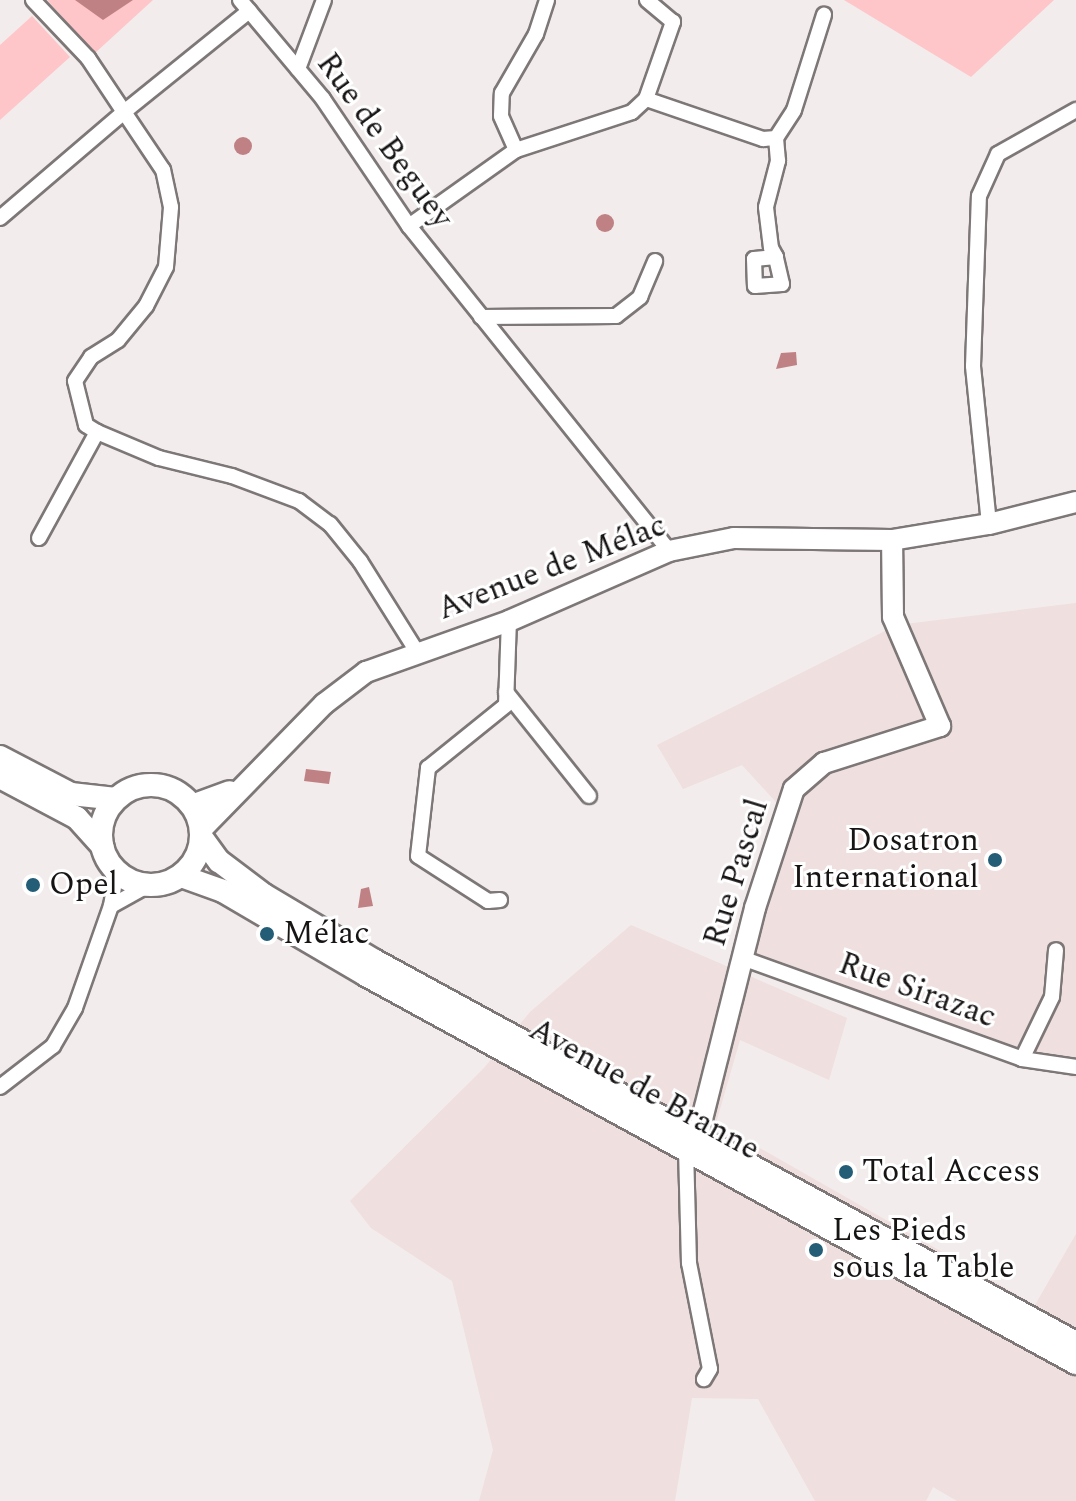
<!DOCTYPE html>
<html>
<head>
<meta charset="utf-8">
<style>
	body { margin:0 }
	#map { position:relative; width:1076px; height:1501px; overflow:hidden; background:#f3ecec; font-family:Spectral,serif }
	div>[style] { position:absolute }
	[style*='--x'] { left:calc(var(--x)*1px); top:calc(var(--y)*1px); width:calc(var(--w)*1px); rotate:calc(var(--a)*1deg) }
	.built>* { inset:0; background:#efdfdf }
	.green>* { inset:0; background:#fec6c8 }
	.water>* { inset:0; background:#c08184 }
	.round { border-radius:50% }
	.roads { filter:drop-shadow(2px 0 #7d7777) drop-shadow(-2px 0 #7d7777) drop-shadow(0 2px #7d7777) drop-shadow(0 -2px #7d7777) }
	.street>* { height:14px; margin:-7px; padding:0 7px; transform-origin:7px; border-radius:7px; background:#fff }
	.secondary>* { height:20px; margin:-10px; padding:0 10px; transform-origin:10px; border-radius:10px; background:#fff }
	.primary>* { height:22px; margin:-11px; padding:0 11px; transform-origin:11px; border-radius:11px; background:#fff }
	.primary>.ring { margin:-11px; padding:0; box-sizing:content-box; background:none; border:22px solid #fff; border-radius:50% }
	.dots>* { width:22px; height:22px; translate:-50% -50%; box-sizing:border-box; border:4px solid #fff; border-radius:50% }
	span { translate:-50% -50%; white-space:nowrap; text-align:center; line-height:1.15; -webkit-text-stroke:6px #fff; paint-order:stroke }
	.street-label { font-size:32px; color:#171414 }
	.poi-label { font-size:32px; color:#171414 }
	.right { translate:-100% -50%; text-align:right }
	.left { translate:0 -50%; text-align:left }
</style>
</head>
<body>
<div id="map">
	<div class="built">
		<div style="clip-path:polygon(1076px 603px,1076px 1078px,1014px 1063px,850px 1008px,742px 958px,785px 812px,742px 765px,683px 789px,657px 745px,897px 625px)"></div>
		<div style="clip-path:polygon(631px 925px,847px 1018px,829px 1080px,740px 1040px,716px 1123px,1035px 1305px,1076px 1234px,1076px 1501px,957px 1501px,933px 1487px,926px 1501px,815px 1501px,758px 1399px,692px 1398px,675px 1501px,479px 1501px,493px 1450px,452px 1281px,371px 1228px,350px 1201px,484px 1068px,530px 1012px)"></div>
	</div>
	<div class="green">
		<div style="clip-path:polygon(47px 0,153px 0,95px 53px)"></div>
		<div style="clip-path:polygon(844px 0,1054px 0,971px 77px)"></div>
		<div style="clip-path:polygon(32px 16px,70px 57px,0 120px,0 45px)"></div>
	</div>
	<div class="water">
		<div style="clip-path:polygon(75px 0,133px 0,103px 20px)"></div>
		<div class="round" style="left:234px;top:137px;width:18px;height:18px"></div>
		<div class="round" style="left:596px;top:214px;width:18px;height:18px"></div>
		<div style="clip-path:polygon(796px 352px,797px 365px,776px 369px,781px 353px)"></div>
		<div style="clip-path:polygon(306px 769px,331px 772px,329px 784px,304px 781px)"></div>
		<div style="clip-path:polygon(369px 887px,373px 906px,358px 908px,361px 889px)"></div>
	</div>
	<div class="roads">
		<div class="street">
			<div style="--x:240;--y:0;--w:129;--a:50"></div>
			<div style="--x:323;--y:99;--w:153;--a:55.9"></div>
			<div style="--x:409;--y:226;--w:416;--a:51.3"></div>
			<div style="--x:298;--y:69;--w:74;--a:-69.4"></div>
			<div style="--x:646;--y:99;--w:124;--a:18.9"></div>
			<div style="--x:763;--y:139;--w:13;--a:-4"></div>
			<div style="--x:516;--y:150;--w:37;--a:-114"></div>
			<div style="--x:501;--y:116;--w:23;--a:-88"></div>
			<div style="--x:502;--y:93;--w:68;--a:-60"></div>
			<div style="--x:536;--y:34;--w:36;--a:-72"></div>
			<div style="--x:0;--y:218;--w:163;--a:-40.5"></div>
			<div style="--x:124;--y:112;--w:65;--a:-123.7"></div>
			<div style="--x:88;--y:58;--w:80;--a:-133.5"></div>
			<div style="--x:409;--y:226;--w:131;--a:-35.4"></div>
			<div style="--x:516;--y:150;--w:122;--a:-18.1"></div>
			<div style="--x:632;--y:112;--w:19;--a:-43"></div>
			<div style="--x:646;--y:99;--w:82;--a:-70.7"></div>
			<div style="--x:673;--y:22;--w:34;--a:-140"></div>
			<div style="--x:776;--y:257;--w:22;--a:175"></div>
			<div style="--x:754;--y:259;--w:27;--a:88"></div>
			<div style="--x:755;--y:286;--w:27;--a:-4"></div>
			<div style="--x:782;--y:284;--w:28;--a:-103"></div>
			<div style="--x:776;--y:257;--w:10;--a:-119"></div>
			<div style="--x:771;--y:248;--w:41;--a:-97"></div>
			<div style="--x:766;--y:207;--w:48;--a:-75.4"></div>
			<div style="--x:778;--y:161;--w:23;--a:-95"></div>
			<div style="--x:776;--y:138;--w:33;--a:-57"></div>
			<div style="--x:794;--y:110;--w:100;--a:-72.5"></div>
			<div style="--x:481;--y:317;--w:135;--a:-0.4"></div>
			<div style="--x:616;--y:316;--w:31;--a:-38"></div>
			<div style="--x:640;--y:297;--w:39;--a:-67"></div>
			<div style="--x:97;--y:432;--w:67;--a:22.8"></div>
			<div style="--x:159;--y:458;--w:75;--a:13.9"></div>
			<div style="--x:232;--y:476;--w:72;--a:20.5"></div>
			<div style="--x:299;--y:501;--w:39;--a:37"></div>
			<div style="--x:330;--y:524;--w:48;--a:51"></div>
			<div style="--x:360;--y:561;--w:107;--a:57.9"></div>
			<div style="--x:989;--y:524;--w:159;--a:-95.8"></div>
			<div style="--x:973;--y:366;--w:170;--a:-88"></div>
			<div style="--x:979;--y:196;--w:46;--a:-65.7"></div>
			<div style="--x:998;--y:154;--w:90;--a:-29.4"></div>
			<div style="--x:39;--y:538;--w:121;--a:-61.3"></div>
			<div style="--x:97;--y:432;--w:13;--a:-148"></div>
			<div style="--x:86;--y:425;--w:45;--a:-104"></div>
			<div style="--x:75;--y:381;--w:29;--a:-56"></div>
			<div style="--x:91;--y:357;--w:32;--a:-32"></div>
			<div style="--x:118;--y:340;--w:44;--a:-50.5"></div>
			<div style="--x:146;--y:306;--w:44;--a:-62.9"></div>
			<div style="--x:166;--y:267;--w:60;--a:-85.2"></div>
			<div style="--x:171;--y:207;--w:38;--a:-102"></div>
			<div style="--x:163;--y:170;--w:70;--a:-123.9"></div>
			<div style="--x:124;--y:112;--w:161;--a:-38.9"></div>
			<div style="--x:506;--y:692;--w:133;--a:51.4"></div>
			<div style="--x:500;--y:900;--w:12;--a:175"></div>
			<div style="--x:488;--y:901;--w:83;--a:-147.3"></div>
			<div style="--x:418;--y:856;--w:89;--a:-83.5"></div>
			<div style="--x:428;--y:768;--w:100;--a:-38.9"></div>
			<div style="--x:506;--y:705;--w:84;--a:-88"></div>
			<div style="--x:111;--y:906;--w:41;--a:-29.1"></div>
			<div style="--x:742;--y:958;--w:298;--a:19.8"></div>
			<div style="--x:1022;--y:1059;--w:55;--a:8.4"></div>
			<div style="--x:1022;--y:1059;--w:69;--a:-64.2"></div>
			<div style="--x:1052;--y:997;--w:47;--a:-85.1"></div>
			<div style="--x:0;--y:1087;--w:67;--a:-37.7"></div>
			<div style="--x:53;--y:1046;--w:44;--a:-59.9"></div>
			<div style="--x:75;--y:1008;--w:108;--a:-70.6"></div>
			<div style="--x:111;--y:906;--w:25;--a:-81"></div>
			<div style="--x:115;--y:881;--w:21;--a:-109"></div>
			<div style="--x:686;--y:1149;--w:114;--a:88.5"></div>
			<div style="--x:689;--y:1263;--w:108;--a:78.8"></div>
			<div style="--x:710;--y:1369;--w:12;--a:121"></div>
		</div>
		<div class="secondary">
			<div style="--x:192;--y:805;--w:40;--a:-20.2"></div>
			<div style="--x:202;--y:829;--w:175;--a:-45.7"></div>
			<div style="--x:324;--y:704;--w:53;--a:-37.3"></div>
			<div style="--x:366;--y:672;--w:152;--a:-19.6"></div>
			<div style="--x:509;--y:621;--w:175;--a:-23.6"></div>
			<div style="--x:669;--y:551;--w:66;--a:-11.3"></div>
			<div style="--x:734;--y:538;--w:158;--a:0.7"></div>
			<div style="--x:892;--y:540;--w:98;--a:-9.4"></div>
			<div style="--x:989;--y:524;--w:90;--a:-14.2"></div>
			<div style="--x:698;--y:1135;--w:234;--a:-75.9"></div>
			<div style="--x:755;--y:908;--w:125;--a:-71.9"></div>
			<div style="--x:794;--y:789;--w:40;--a:-41"></div>
			<div style="--x:824;--y:763;--w:122;--a:-17.7"></div>
			<div style="--x:940;--y:726;--w:119;--a:-113.3"></div>
			<div style="--x:893;--y:617;--w:77;--a:-90.7"></div>
		</div>
		<div class="primary">
			<div style="--x:0;--y:757;--w:80;--a:27.5"></div>
			<div style="--x:71;--y:794;--w:45;--a:6.3"></div>
			<div style="--x:0;--y:777;--w:87;--a:28"></div>
			<div style="--x:77;--y:818;--w:38;--a:48"></div>
			<div class="ring" style="left:101px;top:785px;width:78px;height:78px"></div>
			<div style="--x:202;--y:838;--w:29;--a:54"></div>
			<div style="--x:219;--y:861;--w:56;--a:37.1"></div>
			<div style="--x:264;--y:895;--w:129;--a:30.7"></div>
			<div style="--x:375;--y:961;--w:798;--a:28.59"></div>
			<div style="--x:181;--y:876;--w:45;--a:19.7"></div>
			<div style="--x:223;--y:891;--w:166;--a:30.4"></div>
			<div style="--x:366;--y:975;--w:809;--a:28.66"></div>
		</div>
	</div>
	<div class="dots">
		<div style="left:995px;top:860px;background:#235d76"></div>
		<div style="left:33px;top:885px;background:#235d76"></div>
		<div style="left:267px;top:934px;background:#235d76"></div>
		<div style="left:846px;top:1172px;background:#235d76"></div>
		<div style="left:816px;top:1250px;background:#235d76"></div>
	</div>
	<div class="street-label">
		<span style="left:384px;top:141px;rotate:54deg">Rue de Beguey</span>
		<span style="left:552px;top:568px;rotate:-21deg">Avenue de Mélac</span>
		<span style="left:737px;top:873px;rotate:-73deg">Rue Pascal</span>
		<span style="left:917px;top:991px;rotate:20deg">Rue Sirazac</span>
		<span style="left:644px;top:1090px;rotate:29deg">Avenue de Branne</span>
	</div>
	<div class="poi-label">
		<span class="right" style="left:979px;top:860px">Dosatron<br>International</span>
		<span class="left" style="left:49px;top:885px">Opel</span>
		<span class="left" style="left:283px;top:934px">Mélac</span>
		<span class="left" style="left:862px;top:1172px">Total Access</span>
		<span class="left" style="left:832px;top:1250px">Les Pieds<br>sous la Table</span>
	</div>
</div>
</body>
</html>
